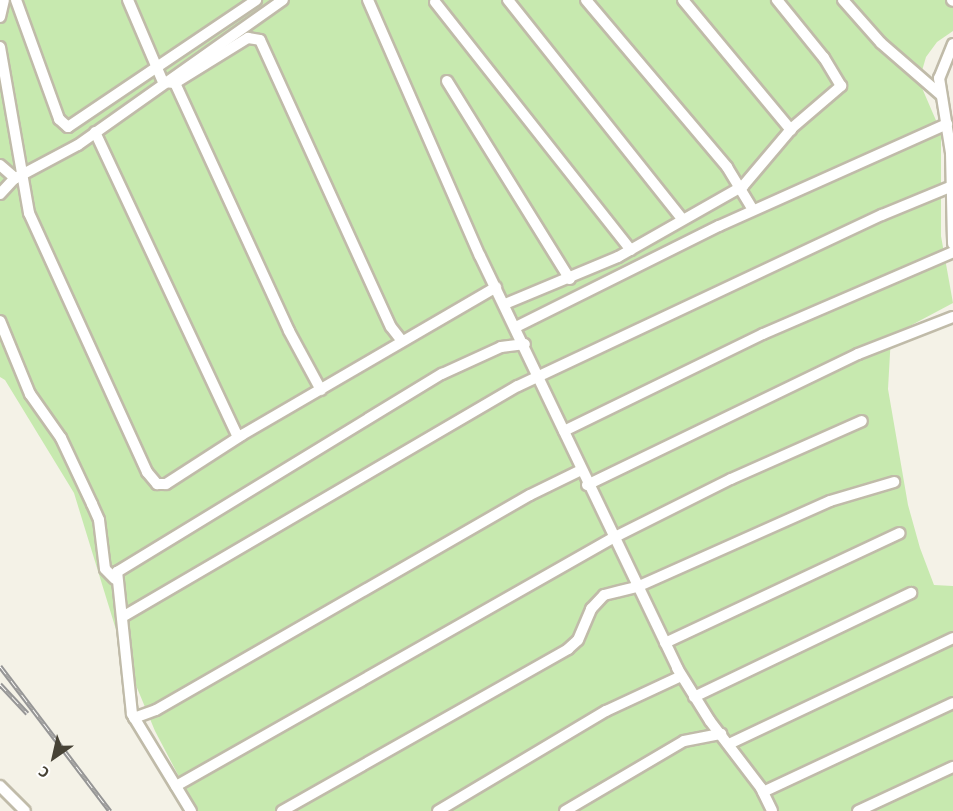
<!DOCTYPE html>
<html>
<head>
<meta charset="utf-8">
<style>
	body { margin:0 }
	#map { position:relative; width:953px; height:811px; overflow:hidden; background:#f4f2e7; font-family:"Alegreya Sans",sans-serif }
	div>[style] { position:absolute }
	[style*='--x'] { left:calc(var(--x)*1px); top:calc(var(--y)*1px); width:calc(var(--w)*1px); rotate:calc(var(--a)*1deg) }
	.green>* { inset:0; background:#c7e9af }
	.roads { filter:drop-shadow(2px 0 #c0bba9) drop-shadow(-2px 0 #c0bba9) drop-shadow(0 2px #c0bba9) drop-shadow(0 -2px #c0bba9) }
	.street>* { height:10px; margin:-5px; padding:0 5px; transform-origin:5px; border-radius:5px; background:#fff }
	.rail>* { height:5px; margin-top:-2.5px; transform-origin:0; background:repeating-linear-gradient(90deg,#fff 0 9px,#969696 0 18px); box-sizing:border-box; border-block:2px solid #969696 }
	span { translate:-50% -50%; white-space:nowrap; text-align:center; line-height:1.15; -webkit-text-stroke:4.5px #fff; paint-order:stroke }
	.north { position:absolute; left:24px; top:727px; width:60px; height:60px; -webkit-text-stroke:4px #fff; paint-order:stroke; rotate:214deg; font-size:16px; font-weight:700; line-height:24px; text-align:center; color:#474336 }
	.north::after { content:''; display:block; margin:auto; width:21px; height:27px; background:#474336; clip-path:polygon(50% 0,100% 100%,50% 72%,0 100%) }
</style>
</head>
<body>
<div id="map">
	<div class="green">
		<div style="clip-path:polygon(0 0,953px 0,953px 31px,937px 42px,926px 57px,919px 81px,941px 132px,941px 236px,953px 303px,891px 336px,888px 389px,908px 505px,920px 548px,934px 585px,953px 586px,953px 811px,197px 811px,155px 731px,125px 659px,74px 493px,5px 380px,0 377px)"></div>
	</div>
	<div class="roads">
		<div class="street">
			<div style="--x:16;--y:0;--w:127;--a:70.1"></div>
			<div style="--x:59;--y:119;--w:12;--a:42"></div>
			<div style="--x:68;--y:127;--w:227;--a:-34"></div>
			<div style="--x:128;--y:0;--w:89;--a:66.9"></div>
			<div style="--x:163;--y:82;--w:12;--a:5"></div>
			<div style="--x:175;--y:83;--w:86;--a:-31.7"></div>
			<div style="--x:248;--y:38;--w:12;--a:9"></div>
			<div style="--x:260;--y:40;--w:315;--a:65.5"></div>
			<div style="--x:391;--y:327;--w:18;--a:52"></div>
			<div style="--x:368;--y:0;--w:279;--a:66.4"></div>
			<div style="--x:480;--y:256;--w:457;--a:64.4"></div>
			<div style="--x:677;--y:668;--w:62;--a:58.1"></div>
			<div style="--x:710;--y:721;--w:84;--a:52.7"></div>
			<div style="--x:761;--y:788;--w:25;--a:64"></div>
			<div style="--x:508;--y:0;--w:280;--a:51.5"></div>
			<div style="--x:586;--y:0;--w:219;--a:49.8"></div>
			<div style="--x:727;--y:167;--w:50;--a:58.8"></div>
			<div style="--x:683;--y:0;--w:169;--a:50.3"></div>
			<div style="--x:843;--y:0;--w:57;--a:48.5"></div>
			<div style="--x:881;--y:43;--w:79;--a:40.9"></div>
			<div style="--x:952;--y:0;--w:1;--a:45"></div>
			<div style="--x:435;--y:2;--w:316;--a:51.7"></div>
			<div style="--x:0;--y:17;--w:17;--a:-77"></div>
			<div style="--x:953;--y:44;--w:37;--a:112"></div>
			<div style="--x:939;--y:78;--w:76;--a:80.9"></div>
			<div style="--x:951;--y:153;--w:91;--a:88.7"></div>
			<div style="--x:0;--y:47;--w:169;--a:80.1"></div>
			<div style="--x:29;--y:213;--w:285;--a:65.5"></div>
			<div style="--x:147;--y:472;--w:16;--a:50"></div>
			<div style="--x:157;--y:484;--w:9;--a:0"></div>
			<div style="--x:166;--y:484;--w:90;--a:-32.8"></div>
			<div style="--x:242;--y:435;--w:294;--a:-30.2"></div>
			<div style="--x:447;--y:81;--w:233;--a:58.2"></div>
			<div style="--x:175;--y:83;--w:273;--a:65.3"></div>
			<div style="--x:289;--y:331;--w:67;--a:61.5"></div>
			<div style="--x:95;--y:132;--w:337;--a:64.9"></div>
			<div style="--x:0;--y:165;--w:20;--a:41"></div>
			<div style="--x:0;--y:194;--w:21;--a:-47"></div>
			<div style="--x:14;--y:179;--w:72;--a:-28"></div>
			<div style="--x:78;--y:145;--w:251;--a:-35.3"></div>
			<div style="--x:505;--y:304;--w:122;--a:-22.6"></div>
			<div style="--x:618;--y:257;--w:144;--a:-29.6"></div>
			<div style="--x:743;--y:186;--w:76;--a:-49.8"></div>
			<div style="--x:792;--y:128;--w:65;--a:-40.6"></div>
			<div style="--x:841;--y:86;--w:33;--a:-121"></div>
			<div style="--x:824;--y:58;--w:75;--a:-129"></div>
			<div style="--x:0;--y:321;--w:79;--a:67.7"></div>
			<div style="--x:30;--y:394;--w:54;--a:54.8"></div>
			<div style="--x:61;--y:438;--w:73;--a:64.8"></div>
			<div style="--x:92;--y:504;--w:17;--a:66"></div>
			<div style="--x:99;--y:520;--w:49;--a:83"></div>
			<div style="--x:105;--y:569;--w:14;--a:45"></div>
			<div style="--x:516;--y:327;--w:227;--a:-26.5"></div>
			<div style="--x:719;--y:226;--w:250;--a:-24.1"></div>
			<div style="--x:564;--y:431;--w:221;--a:-26"></div>
			<div style="--x:763;--y:334;--w:207;--a:-23.3"></div>
			<div style="--x:587;--y:485;--w:301;--a:-25.8"></div>
			<div style="--x:858;--y:354;--w:102;--a:-21.3"></div>
			<div style="--x:124;--y:616;--w:456;--a:-30.3"></div>
			<div style="--x:518;--y:386;--w:402;--a:-25.2"></div>
			<div style="--x:882;--y:215;--w:74;--a:-22.4"></div>
			<div style="--x:665;--y:643;--w:259;--a:-25.1"></div>
			<div style="--x:694;--y:697;--w:241;--a:-25.6"></div>
			<div style="--x:134;--y:718;--w:23;--a:-20"></div>
			<div style="--x:156;--y:710;--w:431;--a:-29.9"></div>
			<div style="--x:530;--y:495;--w:57;--a:-26.1"></div>
			<div style="--x:729;--y:744;--w:248;--a:-25.3"></div>
			<div style="--x:0;--y:786;--w:35;--a:45"></div>
			<div style="--x:176;--y:786;--w:502;--a:-29.58"></div>
			<div style="--x:613;--y:538;--w:132;--a:-26.6"></div>
			<div style="--x:731;--y:479;--w:143;--a:-23.9"></div>
			<div style="--x:763;--y:792;--w:210;--a:-25.1"></div>
			<div style="--x:191;--y:811;--w:114;--a:-121.3"></div>
			<div style="--x:132;--y:714;--w:143;--a:-96"></div>
			<div style="--x:117;--y:572;--w:381;--a:-31.4"></div>
			<div style="--x:442;--y:374;--w:65;--a:-24.6"></div>
			<div style="--x:501;--y:347;--w:24;--a:-7"></div>
			<div style="--x:282;--y:811;--w:329;--a:-29.5"></div>
			<div style="--x:568;--y:649;--w:13;--a:-42"></div>
			<div style="--x:578;--y:640;--w:34;--a:-67"></div>
			<div style="--x:591;--y:609;--w:19;--a:-47"></div>
			<div style="--x:604;--y:595;--w:34;--a:-14"></div>
			<div style="--x:637;--y:587;--w:211;--a:-24"></div>
			<div style="--x:830;--y:501;--w:67;--a:-16.5"></div>
			<div style="--x:438;--y:811;--w:196;--a:-30.8"></div>
			<div style="--x:606;--y:711;--w:83;--a:-25"></div>
			<div style="--x:565;--y:811;--w:138;--a:-30.5"></div>
			<div style="--x:684;--y:741;--w:38;--a:-11"></div>
			<div style="--x:858;--y:811;--w:105;--a:-24.9"></div>
		</div>
	</div>
	<div class="rail">
		<div style="--x:0;--y:666;--w:182;--a:52.8"></div>
		<div style="--x:0;--y:684;--w:40;--a:47"></div>
	</div>
	<div class="north">С</div>
</div>
</body>
</html>
